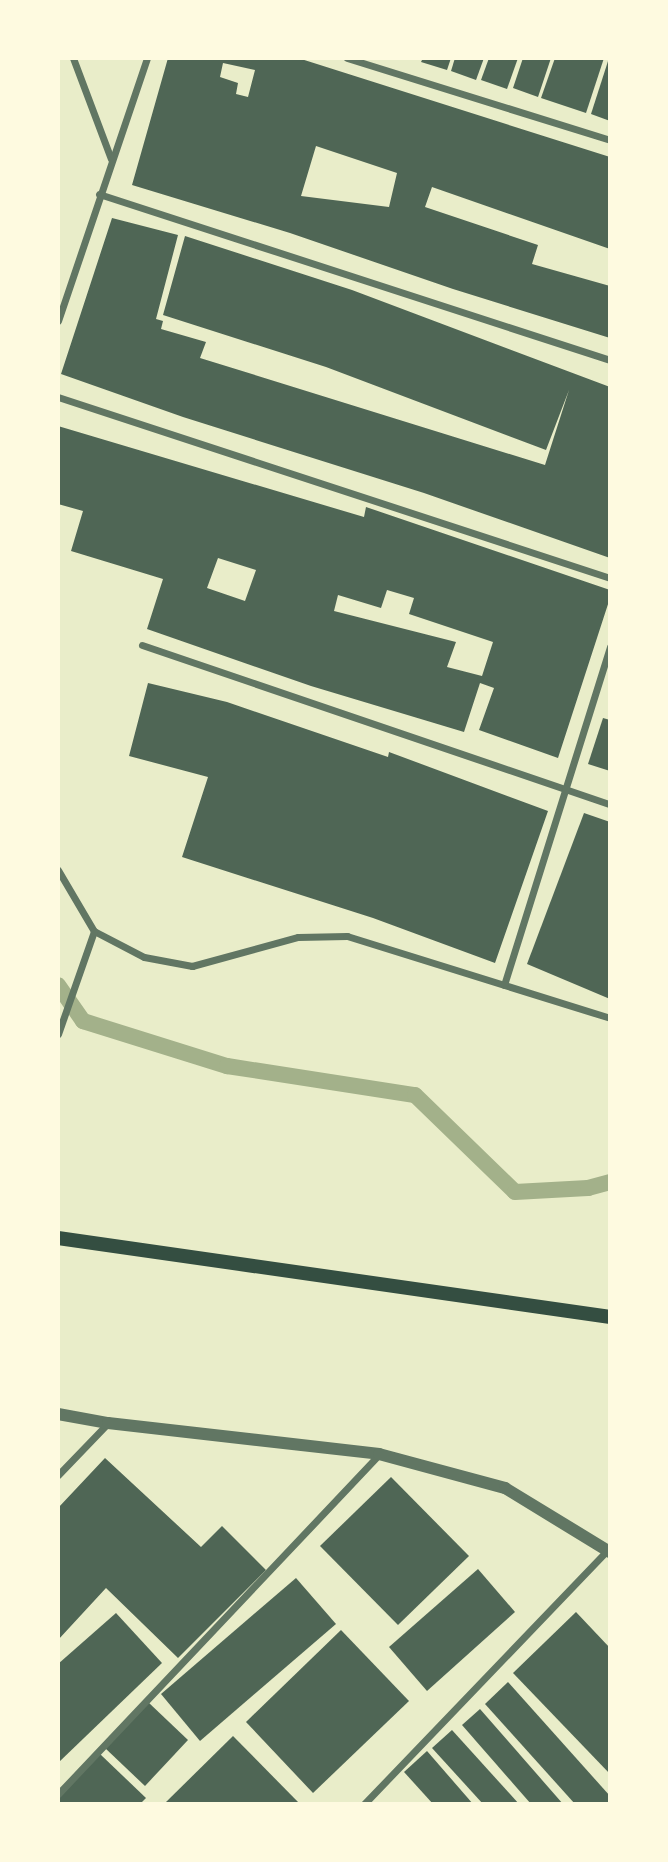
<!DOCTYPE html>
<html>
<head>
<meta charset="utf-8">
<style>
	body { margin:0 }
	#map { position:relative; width:668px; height:1862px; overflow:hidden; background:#e9edc9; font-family:Rubik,sans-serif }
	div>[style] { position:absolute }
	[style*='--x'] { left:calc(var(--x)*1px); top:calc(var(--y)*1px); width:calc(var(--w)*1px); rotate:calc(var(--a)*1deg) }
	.stream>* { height:16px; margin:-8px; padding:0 8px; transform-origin:8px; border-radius:8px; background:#a3b18a }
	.building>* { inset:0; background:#4f6655 }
	.minor>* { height:7px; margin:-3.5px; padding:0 3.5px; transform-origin:3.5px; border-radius:3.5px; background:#617663 }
	.tertiary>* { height:12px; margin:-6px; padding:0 6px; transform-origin:6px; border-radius:6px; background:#617663 }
	.secondary>* { height:14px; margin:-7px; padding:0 7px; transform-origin:7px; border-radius:7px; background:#344e41 }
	span { translate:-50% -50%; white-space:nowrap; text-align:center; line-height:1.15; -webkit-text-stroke:6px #fefae0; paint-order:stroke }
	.frame { position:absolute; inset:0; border:60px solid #fefae0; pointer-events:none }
</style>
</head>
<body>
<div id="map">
	<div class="stream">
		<div style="--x:58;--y:985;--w:44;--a:55.2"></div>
		<div style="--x:83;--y:1021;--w:151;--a:17.4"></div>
		<div style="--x:227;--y:1066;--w:190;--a:8.8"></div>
		<div style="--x:415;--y:1095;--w:139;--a:44.1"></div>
		<div style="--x:515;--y:1192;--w:73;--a:-3.1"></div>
		<div style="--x:588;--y:1188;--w:23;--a:-15"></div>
	</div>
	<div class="building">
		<div style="clip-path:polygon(evenodd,168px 58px,298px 58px,610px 157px,610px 249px,432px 187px,425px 207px,538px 245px,532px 264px,610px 286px,610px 338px,453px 289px,290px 233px,132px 185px,168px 58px,223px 63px,255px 70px,248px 97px,236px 94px,238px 83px,220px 77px,223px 63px,168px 58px,316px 146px,397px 173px,389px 207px,301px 196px,316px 146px)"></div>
		<div style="clip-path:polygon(423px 58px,451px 58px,447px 70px,421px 62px)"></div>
		<div style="clip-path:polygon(455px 58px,484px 58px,476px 80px,451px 71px)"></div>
		<div style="clip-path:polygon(489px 58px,518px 58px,507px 89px,481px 80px)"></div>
		<div style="clip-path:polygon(523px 58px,551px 58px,538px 97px,513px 88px)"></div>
		<div style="clip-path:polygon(555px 58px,604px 58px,586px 113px,541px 98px)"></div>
		<div style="clip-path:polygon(609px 58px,610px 58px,610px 121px,591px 114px)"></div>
		<div style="clip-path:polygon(112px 218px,178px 235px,156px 319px,163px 321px,161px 329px,206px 342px,200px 358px,545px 465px,569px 390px,546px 450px,326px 367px,163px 315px,185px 236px,352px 290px,610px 387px,610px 558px,424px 493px,183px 417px,61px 374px)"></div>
		<div style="clip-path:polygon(evenodd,58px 426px,364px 517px,366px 507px,610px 590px,610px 598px,558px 758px,479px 730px,494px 688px,480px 683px,464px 732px,311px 686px,147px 629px,163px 579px,71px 551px,83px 511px,58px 504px,58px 426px,218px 558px,256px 570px,245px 601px,207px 588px,218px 558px,58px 426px,387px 590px,414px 598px,409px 614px,493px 642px,482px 676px,447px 667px,456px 642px,334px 611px,338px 595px,381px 608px,387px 590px)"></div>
		<div style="clip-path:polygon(148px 683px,227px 702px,388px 757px,389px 752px,548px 811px,495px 963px,373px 918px,182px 857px,208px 777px,129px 756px)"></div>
		<div style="clip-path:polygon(603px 718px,610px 720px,610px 771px,588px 764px)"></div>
		<div style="clip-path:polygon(584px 813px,610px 822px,610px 999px,527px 964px)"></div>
		<div style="clip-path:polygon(105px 1458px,201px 1547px,222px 1526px,266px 1570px,178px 1658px,106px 1588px,58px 1640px,58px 1508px)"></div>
		<div style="clip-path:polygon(391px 1477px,469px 1556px,398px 1625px,320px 1546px)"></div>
		<div style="clip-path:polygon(478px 1569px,515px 1612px,427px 1691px,389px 1647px)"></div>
		<div style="clip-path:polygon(296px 1578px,336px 1624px,200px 1741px,161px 1694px)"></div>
		<div style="clip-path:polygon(576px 1612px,610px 1648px,610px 1774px,513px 1673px)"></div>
		<div style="clip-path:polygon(116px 1613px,162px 1663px,58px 1763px,58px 1664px)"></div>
		<div style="clip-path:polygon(341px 1630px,409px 1701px,313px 1793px,246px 1722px)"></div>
		<div style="clip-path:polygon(508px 1682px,610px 1796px,610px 1804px,575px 1804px,485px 1704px)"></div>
		<div style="clip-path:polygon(148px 1702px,188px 1740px,145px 1786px,105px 1748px)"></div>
		<div style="clip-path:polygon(480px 1709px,563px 1804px,531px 1804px,462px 1725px)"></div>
		<div style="clip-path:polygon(452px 1730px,519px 1804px,483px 1804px,432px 1748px)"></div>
		<div style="clip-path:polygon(233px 1736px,300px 1804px,164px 1804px)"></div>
		<div style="clip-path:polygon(427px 1751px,473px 1804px,433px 1804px,404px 1772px)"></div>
		<div style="clip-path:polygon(100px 1754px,146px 1798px,140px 1804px,58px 1804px,58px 1799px)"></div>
	</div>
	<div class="minor">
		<div style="--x:73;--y:58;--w:108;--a:69.4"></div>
		<div style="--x:347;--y:58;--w:275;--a:17.3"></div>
		<div style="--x:99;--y:194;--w:537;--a:18"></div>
		<div style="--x:58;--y:321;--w:278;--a:-71.3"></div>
		<div style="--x:58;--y:397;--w:581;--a:18.15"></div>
		<div style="--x:142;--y:645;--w:494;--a:18.8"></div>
		<div style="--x:58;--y:870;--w:71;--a:59.5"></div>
		<div style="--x:94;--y:931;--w:56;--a:27.5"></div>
		<div style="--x:144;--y:957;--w:49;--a:10.6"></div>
		<div style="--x:192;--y:966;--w:110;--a:-15.3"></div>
		<div style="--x:298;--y:937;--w:49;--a:-1.2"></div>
		<div style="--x:347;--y:936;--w:275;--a:17.3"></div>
		<div style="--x:504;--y:985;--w:355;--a:-72.6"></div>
		<div style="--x:58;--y:1034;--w:109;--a:-70.7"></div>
		<div style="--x:58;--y:1475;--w:72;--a:-46.1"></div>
		<div style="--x:58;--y:1794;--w:468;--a:-46.6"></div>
		<div style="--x:364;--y:1804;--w:352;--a:-46.2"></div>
	</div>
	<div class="tertiary">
		<div style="--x:58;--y:1414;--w:51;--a:10.2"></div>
		<div style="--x:108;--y:1423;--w:273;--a:6.5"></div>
		<div style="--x:379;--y:1454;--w:131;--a:15.1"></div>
		<div style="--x:505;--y:1488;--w:123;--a:31.4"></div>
	</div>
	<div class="secondary">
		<div style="--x:58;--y:1238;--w:558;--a:8.14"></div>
	</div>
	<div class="frame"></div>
</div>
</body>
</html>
